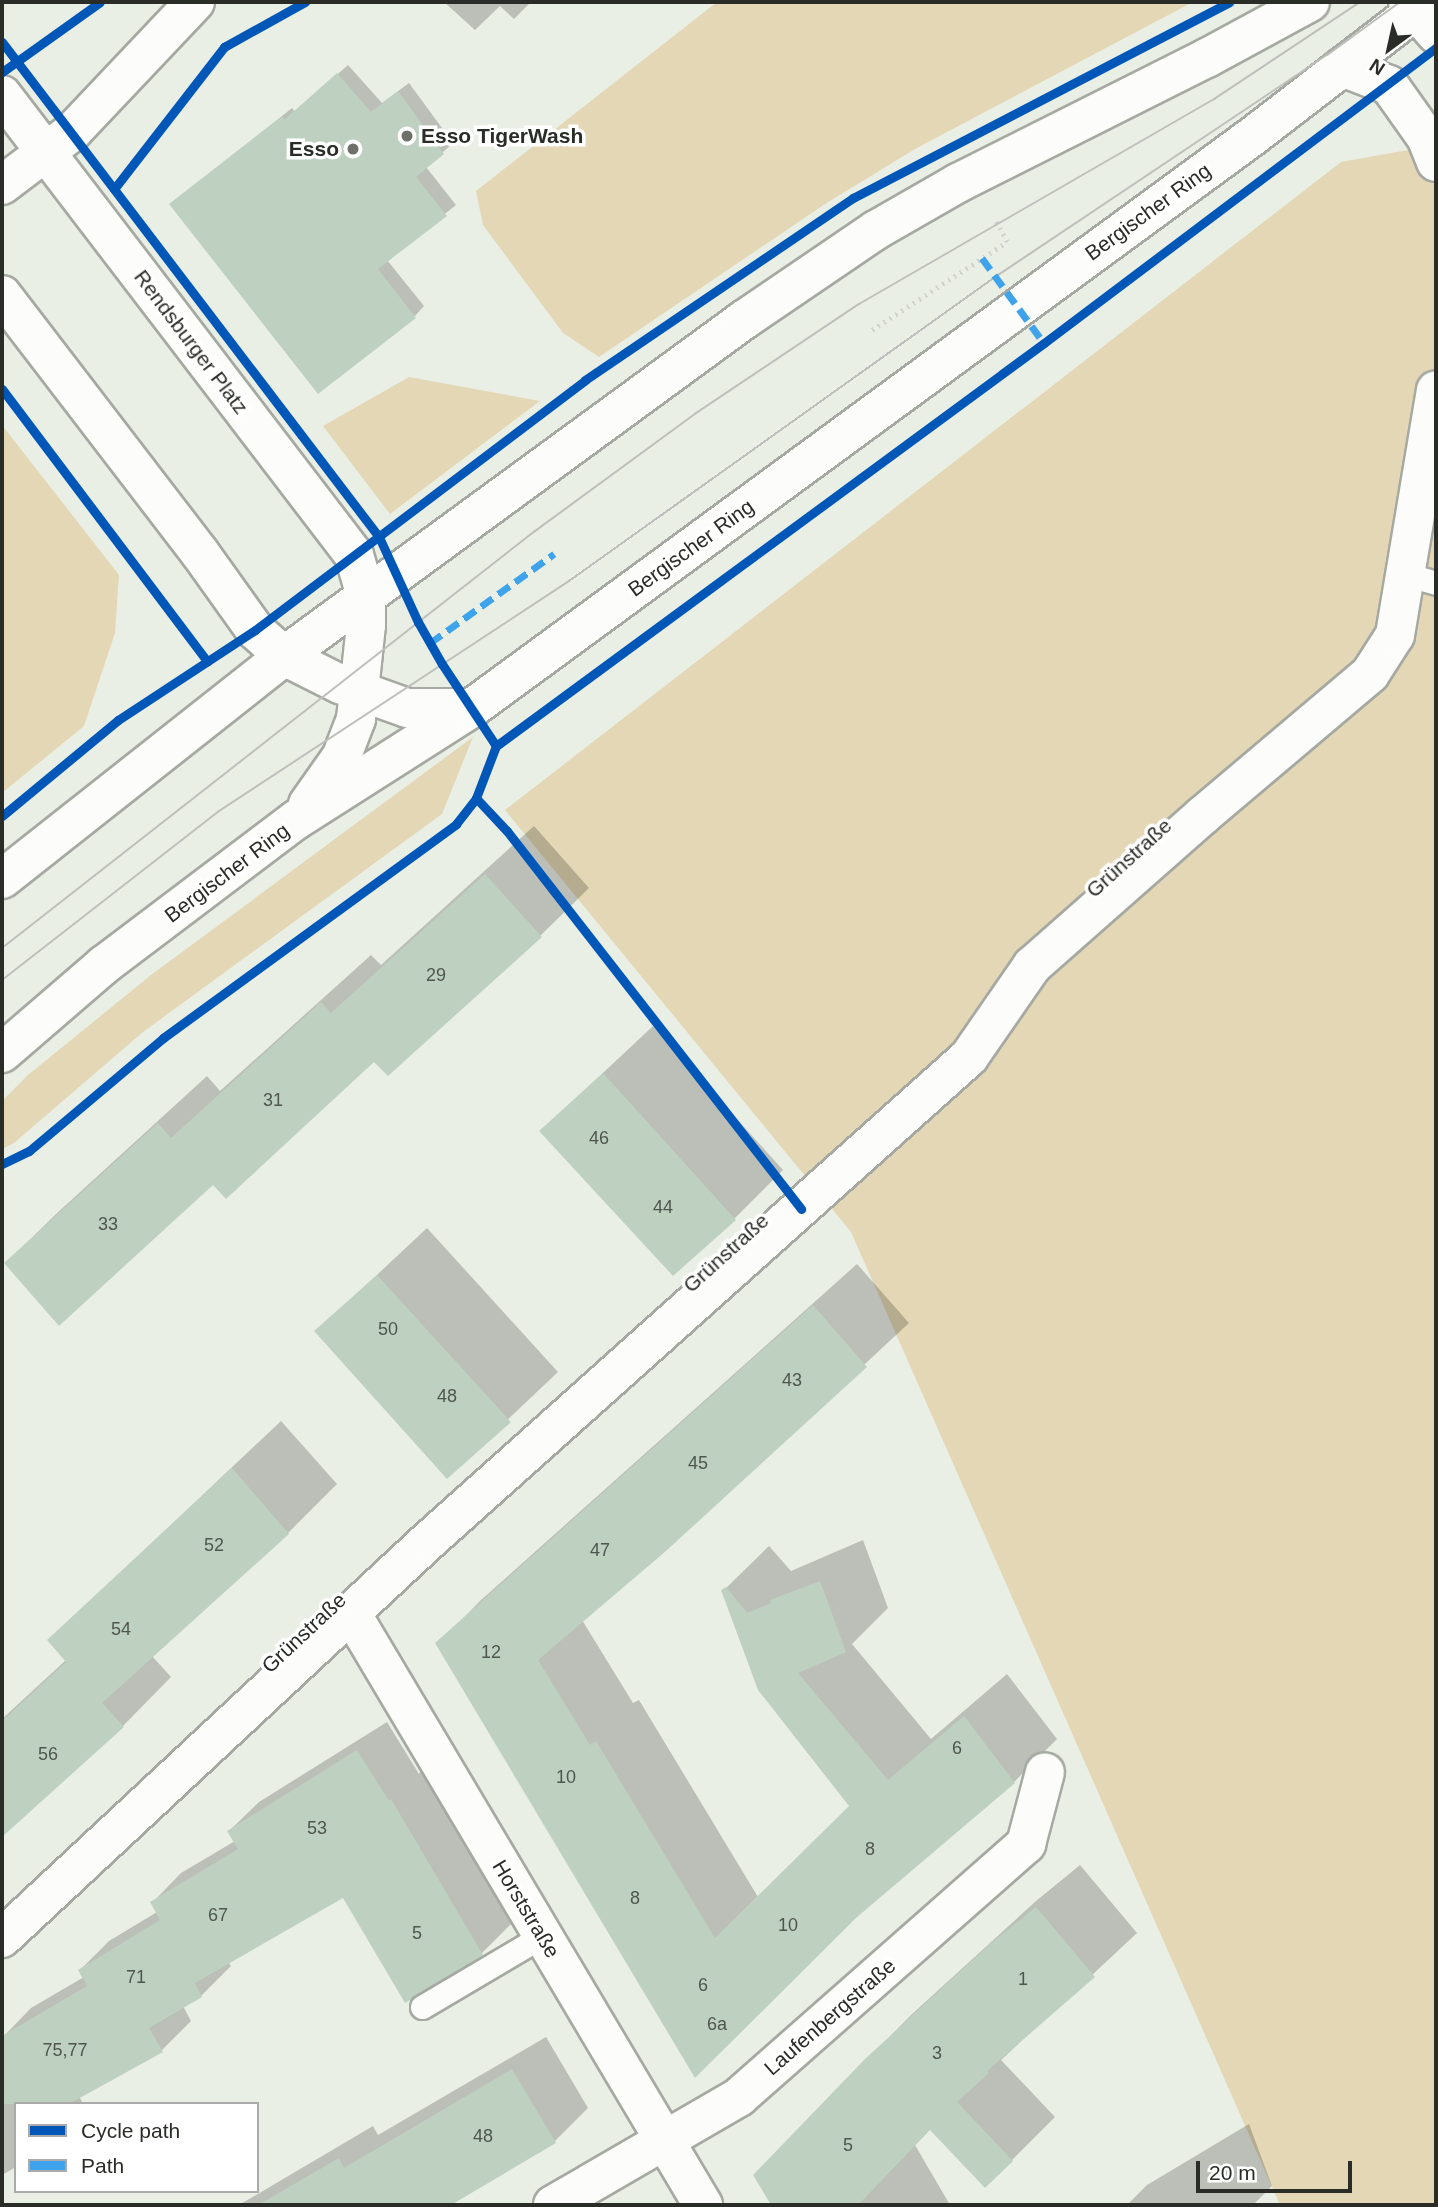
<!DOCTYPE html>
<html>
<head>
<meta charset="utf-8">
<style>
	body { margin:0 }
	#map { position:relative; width:1438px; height:2207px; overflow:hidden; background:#eaefe5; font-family:Helvetica,sans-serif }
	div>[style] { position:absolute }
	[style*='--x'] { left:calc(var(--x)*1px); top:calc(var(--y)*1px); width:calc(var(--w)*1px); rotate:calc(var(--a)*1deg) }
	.green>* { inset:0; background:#e3d7b5 }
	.shadow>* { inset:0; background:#0003 }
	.building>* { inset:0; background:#bed1c1 }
	.path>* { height:4.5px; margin-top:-2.25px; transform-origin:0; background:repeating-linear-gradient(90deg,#d2d3d1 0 2px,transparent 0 7px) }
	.roads { filter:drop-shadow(2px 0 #a5a9a1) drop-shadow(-2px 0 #a5a9a1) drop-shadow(0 2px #a5a9a1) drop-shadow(0 -2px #a5a9a1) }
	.lane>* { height:23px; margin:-11.5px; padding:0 11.5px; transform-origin:11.5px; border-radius:11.5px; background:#fcfdfb }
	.street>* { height:38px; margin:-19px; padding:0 19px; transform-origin:19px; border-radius:19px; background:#fcfdfb }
	.secondary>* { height:38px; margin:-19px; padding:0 19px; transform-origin:19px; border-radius:19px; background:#fcfdfb }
	.tram>* { height:2px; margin:-1px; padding:0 1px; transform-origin:1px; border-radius:1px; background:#bebfbc }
	.quiet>* { height:7px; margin-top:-3.5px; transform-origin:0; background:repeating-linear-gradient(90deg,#3ea3eb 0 14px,transparent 0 21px) }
	.cycleway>* { height:9px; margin:-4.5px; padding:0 4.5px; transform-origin:4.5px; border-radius:4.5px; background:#0057b8 }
	.dots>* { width:19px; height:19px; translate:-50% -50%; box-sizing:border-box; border:4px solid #fff; border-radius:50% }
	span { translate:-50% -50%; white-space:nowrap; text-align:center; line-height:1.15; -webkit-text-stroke:7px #fff; paint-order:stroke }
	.number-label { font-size:18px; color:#4f564e }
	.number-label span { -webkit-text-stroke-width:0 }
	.poi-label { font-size:21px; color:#2a2d27; font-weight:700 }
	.left { translate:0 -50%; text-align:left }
	.right { translate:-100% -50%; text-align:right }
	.street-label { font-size:21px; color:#2a2d27 }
	.frame { position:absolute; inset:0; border:4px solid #2a2d27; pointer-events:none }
	.legend { position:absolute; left:14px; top:2102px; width:245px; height:91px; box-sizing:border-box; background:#fff; border:2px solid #aaaba9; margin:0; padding:9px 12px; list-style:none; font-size:21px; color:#2a2d27 }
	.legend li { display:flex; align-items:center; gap:14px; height:35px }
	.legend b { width:35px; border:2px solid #aaaba9 }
	.north { position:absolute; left:1354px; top:14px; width:70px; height:70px; -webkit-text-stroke:5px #fff; paint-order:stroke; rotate:213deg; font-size:19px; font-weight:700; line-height:28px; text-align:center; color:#2a2d27 }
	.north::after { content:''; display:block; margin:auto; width:24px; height:32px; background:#2a2d27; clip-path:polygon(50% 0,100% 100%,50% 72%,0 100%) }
	.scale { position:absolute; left:1196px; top:2161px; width:156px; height:32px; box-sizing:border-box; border:4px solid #2a2d27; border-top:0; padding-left:9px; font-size:21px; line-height:24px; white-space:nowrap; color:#2a2d27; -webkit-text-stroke:5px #fff; paint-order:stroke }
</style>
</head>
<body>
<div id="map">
	<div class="green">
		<div style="clip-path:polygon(717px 2px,1193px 2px,915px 149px,825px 204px,599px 357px,563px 333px,483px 225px,476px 191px)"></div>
		<div style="clip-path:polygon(1436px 145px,1436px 2205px,1280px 2205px,851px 1232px,505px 810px,1341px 162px)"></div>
		<div style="clip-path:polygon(409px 377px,540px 401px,390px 514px,323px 426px)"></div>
		<div style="clip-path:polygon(2px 425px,119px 575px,115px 633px,84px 726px,2px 793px)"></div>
		<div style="clip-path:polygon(473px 737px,442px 814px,143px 1032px,14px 1143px,2px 1149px,2px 1101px,28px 1075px,151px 975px)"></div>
	</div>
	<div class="shadow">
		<div style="clip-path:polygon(444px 2px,531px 2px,514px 19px,500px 6px,475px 30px)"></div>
		<div style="clip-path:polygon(348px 65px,382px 103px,409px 83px,453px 143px,426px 167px,456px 205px,387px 260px,424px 306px,415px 316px,171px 205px,292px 108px,295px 112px)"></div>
		<div style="clip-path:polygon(534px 826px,589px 888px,540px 936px,214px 1183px,6px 1263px,55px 1215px,207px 1076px,220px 1091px,371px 955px,381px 965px)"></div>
		<div style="clip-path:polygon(653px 1026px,783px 1170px,734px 1219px,541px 1131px)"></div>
		<div style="clip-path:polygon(427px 1228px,558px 1372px,447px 1477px,317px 1331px)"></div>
		<div style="clip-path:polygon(857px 1264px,909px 1323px,665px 1550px,582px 1620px,633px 1703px,639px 1700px,758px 1897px,851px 1806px,723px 1591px,769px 1546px,791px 1571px,863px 1540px,888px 1608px,852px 1644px,931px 1739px,1007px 1674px,1057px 1739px,1014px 1782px,855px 1917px,695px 2075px,438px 1644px,480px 1601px)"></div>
		<div style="clip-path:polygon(281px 1421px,337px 1484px,288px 1533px,152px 1656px,171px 1677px,123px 1726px,2px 1835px,2px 1719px,66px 1660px,49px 1640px)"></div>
		<div style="clip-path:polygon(387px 1722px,419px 1774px,421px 1771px,511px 1924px,482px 1953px,406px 2000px,344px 1895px,228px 1962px,231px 1966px,201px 1996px,183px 2006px,191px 2021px,162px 2050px,79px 2096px,83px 2104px,16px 2104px,16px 2167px,2px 2175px,2px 2050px,7px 2047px,2px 2038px,31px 2008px,84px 1977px,80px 1970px,109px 1941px,157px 1912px,152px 1903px,181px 1873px,235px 1841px,229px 1831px,259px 1802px)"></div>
		<div style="clip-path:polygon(1080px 1865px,1137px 1933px,1001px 2060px,1055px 2117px,1012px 2160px,931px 2128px,915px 2145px,950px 2205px,773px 2205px,755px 2175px,910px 2016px,1036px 1901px)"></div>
		<div style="clip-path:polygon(546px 2037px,588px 2108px,555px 2141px,447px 2205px,239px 2205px,373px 2126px,378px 2135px)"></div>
		<div style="clip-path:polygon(1249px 2124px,1272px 2186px,1253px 2205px,1127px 2205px,1147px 2185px)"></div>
	</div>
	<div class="building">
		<div style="clip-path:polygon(337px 73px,371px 112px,398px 91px,444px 154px,416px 177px,447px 216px,378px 269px,416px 318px,318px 394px,169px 204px,282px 116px,284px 120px)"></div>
		<div style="clip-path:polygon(485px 874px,542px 937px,388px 1076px,374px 1062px,226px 1199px,213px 1185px,59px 1326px,4px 1263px,158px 1123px,171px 1138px,321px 1002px,331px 1013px)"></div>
		<div style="clip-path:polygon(603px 1073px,736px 1220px,673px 1276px,539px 1131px)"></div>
		<div style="clip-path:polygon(377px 1275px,511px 1422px,447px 1479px,314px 1331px)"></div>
		<div style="clip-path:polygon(813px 1305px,867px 1367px,666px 1551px,538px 1660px,590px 1745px,596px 1741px,715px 1938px,849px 1806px,758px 1690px,721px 1590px,726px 1587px,747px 1613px,771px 1603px,770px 1600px,820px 1581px,846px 1652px,798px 1673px,888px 1780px,964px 1716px,1015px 1783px,856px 1918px,695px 2078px,435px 1643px)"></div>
		<div style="clip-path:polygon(232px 1468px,289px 1534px,102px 1703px,124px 1727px,2px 1837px,2px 1721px,66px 1662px,47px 1640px)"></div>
		<div style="clip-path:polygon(357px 1750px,389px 1801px,391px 1799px,483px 1955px,405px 2003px,343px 1898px,195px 1983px,202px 1997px,149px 2028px,163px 2052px,69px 2104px,2px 2104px,2px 2036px,87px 1986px,78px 1970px,160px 1920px,150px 1902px,238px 1849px,227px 1831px)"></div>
		<div style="clip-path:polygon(1036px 1907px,1095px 1977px,987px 2071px,989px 2073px,957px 2102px,1013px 2161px,985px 2188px,930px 2130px,858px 2205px,771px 2205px,753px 2175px,865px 2059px,990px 1944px)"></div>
		<div style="clip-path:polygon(512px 2069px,556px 2143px,451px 2205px,258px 2205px,339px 2158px,344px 2168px)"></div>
	</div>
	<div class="path">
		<div style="--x:872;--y:330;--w:161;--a:-33.1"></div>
		<div style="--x:1007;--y:242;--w:27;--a:-118"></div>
	</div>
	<div class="roads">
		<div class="lane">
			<div style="--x:1405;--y:574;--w:32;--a:16"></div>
			<div style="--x:422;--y:2007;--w:139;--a:-30.6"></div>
		</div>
		<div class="street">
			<div style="--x:1408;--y:2;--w:43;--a:48.8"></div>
			<div style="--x:1342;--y:67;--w:50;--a:21"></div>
			<div style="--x:1389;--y:85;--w:64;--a:54.6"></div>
			<div style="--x:1426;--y:137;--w:27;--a:68"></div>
			<div style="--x:2;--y:185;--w:88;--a:-37.1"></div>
			<div style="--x:72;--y:132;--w:179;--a:-46.6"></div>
			<div style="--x:351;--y:1613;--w:689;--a:59.26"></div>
			<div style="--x:2;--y:1938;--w:581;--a:-42.98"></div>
			<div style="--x:427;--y:1542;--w:727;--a:-41.82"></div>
			<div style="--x:969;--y:1057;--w:111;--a:-55.3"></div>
			<div style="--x:1032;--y:966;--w:227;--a:-41.4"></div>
			<div style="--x:1202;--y:816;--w:220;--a:-40.2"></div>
			<div style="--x:1370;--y:674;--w:46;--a:-57.3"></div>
			<div style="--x:1395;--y:635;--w:248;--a:-80.5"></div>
			<div style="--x:553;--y:2205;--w:215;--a:-30.1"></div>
			<div style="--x:739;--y:2097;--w:383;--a:-41.4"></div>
			<div style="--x:1026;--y:1844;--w:74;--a:-75.2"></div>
		</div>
		<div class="secondary">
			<div style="--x:2;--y:95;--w:579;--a:52.58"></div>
			<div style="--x:354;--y:555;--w:43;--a:73.7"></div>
			<div style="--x:366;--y:596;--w:29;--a:90"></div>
			<div style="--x:366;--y:625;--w:95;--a:96.1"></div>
			<div style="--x:356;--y:719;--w:40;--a:111"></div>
			<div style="--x:342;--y:756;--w:59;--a:125.3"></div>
			<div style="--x:2;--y:295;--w:325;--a:52.5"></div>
			<div style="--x:200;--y:553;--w:95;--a:54.5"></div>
			<div style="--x:255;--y:630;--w:39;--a:42"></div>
			<div style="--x:284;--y:656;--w:63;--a:26.6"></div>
			<div style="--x:340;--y:684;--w:71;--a:19.7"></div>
			<div style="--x:407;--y:708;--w:65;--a:0"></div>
			<div style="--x:2;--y:879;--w:360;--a:-38.3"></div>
			<div style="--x:284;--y:656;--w:571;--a:-36.17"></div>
			<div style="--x:745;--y:319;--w:158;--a:-34.2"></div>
			<div style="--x:876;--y:230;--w:95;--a:-29.8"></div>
			<div style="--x:958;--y:183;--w:279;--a:-26.7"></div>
			<div style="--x:1207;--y:58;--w:117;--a:-28.5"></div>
			<div style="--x:2;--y:1053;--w:135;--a:-40.8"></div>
			<div style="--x:104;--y:965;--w:241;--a:-37.1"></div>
			<div style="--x:296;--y:820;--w:209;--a:-32.5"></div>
			<div style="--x:472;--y:708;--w:968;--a:-36.22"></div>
			<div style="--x:1253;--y:136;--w:220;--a:-37.6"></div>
		</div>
	</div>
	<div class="tram">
		<div style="--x:2;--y:948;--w:677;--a:-38.04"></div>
		<div style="--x:535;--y:531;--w:200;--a:-36.2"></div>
		<div style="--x:696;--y:413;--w:196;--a:-33.8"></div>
		<div style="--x:859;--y:304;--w:410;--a:-30"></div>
		<div style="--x:1214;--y:99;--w:175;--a:-33.6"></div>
		<div style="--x:2;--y:980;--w:275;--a:-37.9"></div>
		<div style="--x:219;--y:811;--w:419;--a:-33.3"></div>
		<div style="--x:569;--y:581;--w:523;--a:-35.51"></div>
		<div style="--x:995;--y:277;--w:399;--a:-33.8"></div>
		<div style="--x:1327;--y:55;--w:90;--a:-36"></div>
	</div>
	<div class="quiet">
		<div style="--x:982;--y:258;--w:105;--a:53.9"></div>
		<div style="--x:430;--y:643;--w:153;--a:-35.7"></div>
	</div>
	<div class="cycleway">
		<div style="--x:2;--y:42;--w:622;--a:52.71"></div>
		<div style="--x:379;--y:537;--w:94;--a:65.4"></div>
		<div style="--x:418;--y:622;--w:48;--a:60.3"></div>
		<div style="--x:442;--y:664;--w:98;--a:56.6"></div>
		<div style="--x:2;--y:72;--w:120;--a:-35.5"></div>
		<div style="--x:114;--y:189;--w:180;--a:-52.2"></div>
		<div style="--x:224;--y:47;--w:93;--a:-29.1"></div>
		<div style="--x:2;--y:389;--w:341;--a:53"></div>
		<div style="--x:476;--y:798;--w:45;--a:46.8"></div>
		<div style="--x:507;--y:831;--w:479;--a:52.1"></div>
		<div style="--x:2;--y:816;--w:151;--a:-39.6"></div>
		<div style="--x:118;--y:720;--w:164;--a:-33.3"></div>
		<div style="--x:255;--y:630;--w:414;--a:-37.1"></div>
		<div style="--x:585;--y:380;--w:324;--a:-34.2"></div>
		<div style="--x:853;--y:198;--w:424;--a:-27.5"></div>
		<div style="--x:2;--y:1164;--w:30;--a:-26"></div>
		<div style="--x:29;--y:1151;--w:175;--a:-40.1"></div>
		<div style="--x:163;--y:1038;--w:363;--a:-36.1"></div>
		<div style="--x:456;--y:824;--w:33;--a:-52"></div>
		<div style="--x:476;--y:798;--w:56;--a:-69"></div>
		<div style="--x:496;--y:746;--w:680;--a:-36.33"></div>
		<div style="--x:1044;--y:343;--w:491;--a:-37"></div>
	</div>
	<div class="dots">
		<div style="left:407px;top:136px;background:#6d716a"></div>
		<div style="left:353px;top:149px;background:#6d716a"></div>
	</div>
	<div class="number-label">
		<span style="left:436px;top:975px">29</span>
		<span style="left:273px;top:1100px">31</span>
		<span style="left:599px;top:1138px">46</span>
		<span style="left:663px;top:1207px">44</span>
		<span style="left:108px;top:1224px">33</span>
		<span style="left:388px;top:1329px">50</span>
		<span style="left:792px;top:1380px">43</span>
		<span style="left:447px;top:1396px">48</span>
		<span style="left:698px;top:1463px">45</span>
		<span style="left:214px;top:1545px">52</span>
		<span style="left:600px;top:1550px">47</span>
		<span style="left:121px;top:1629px">54</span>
		<span style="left:491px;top:1652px">12</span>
		<span style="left:957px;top:1748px">6</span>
		<span style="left:48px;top:1754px">56</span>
		<span style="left:566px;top:1777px">10</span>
		<span style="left:317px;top:1828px">53</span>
		<span style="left:870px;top:1849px">8</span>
		<span style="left:635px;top:1898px">8</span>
		<span style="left:218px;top:1915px">67</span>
		<span style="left:788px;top:1925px">10</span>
		<span style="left:417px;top:1933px">5</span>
		<span style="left:136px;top:1977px">71</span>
		<span style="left:1023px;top:1979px">1</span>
		<span style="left:703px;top:1985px">6</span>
		<span style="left:717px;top:2024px">6a</span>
		<span style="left:65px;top:2050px">75,77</span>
		<span style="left:937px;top:2053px">3</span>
		<span style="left:483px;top:2136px">48</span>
		<span style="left:848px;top:2145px">5</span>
	</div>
	<div class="poi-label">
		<span class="left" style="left:421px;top:136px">Esso TigerWash</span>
		<span class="right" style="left:339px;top:149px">Esso</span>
	</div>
	<div class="street-label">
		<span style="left:1148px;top:212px;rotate:-36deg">Bergischer Ring</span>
		<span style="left:191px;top:342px;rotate:53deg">Rendsburger Platz</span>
		<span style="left:691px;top:548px;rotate:-36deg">Bergischer Ring</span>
		<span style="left:1129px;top:858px;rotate:-42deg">Grünstraße</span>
		<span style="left:227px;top:873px;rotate:-37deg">Bergischer Ring</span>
		<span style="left:726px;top:1253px;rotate:-42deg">Grünstraße</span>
		<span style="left:304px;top:1633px;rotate:-43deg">Grünstraße</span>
		<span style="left:526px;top:1909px;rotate:59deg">Horststraße</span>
		<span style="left:830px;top:2017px;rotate:-41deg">Laufenbergstraße</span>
	</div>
	<div class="frame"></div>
	<ul class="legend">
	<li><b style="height:9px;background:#0057b8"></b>Cycle path</li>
	<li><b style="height:9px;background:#3ea3eb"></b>Path</li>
	</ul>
	<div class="north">N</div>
	<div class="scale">20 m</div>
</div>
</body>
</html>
